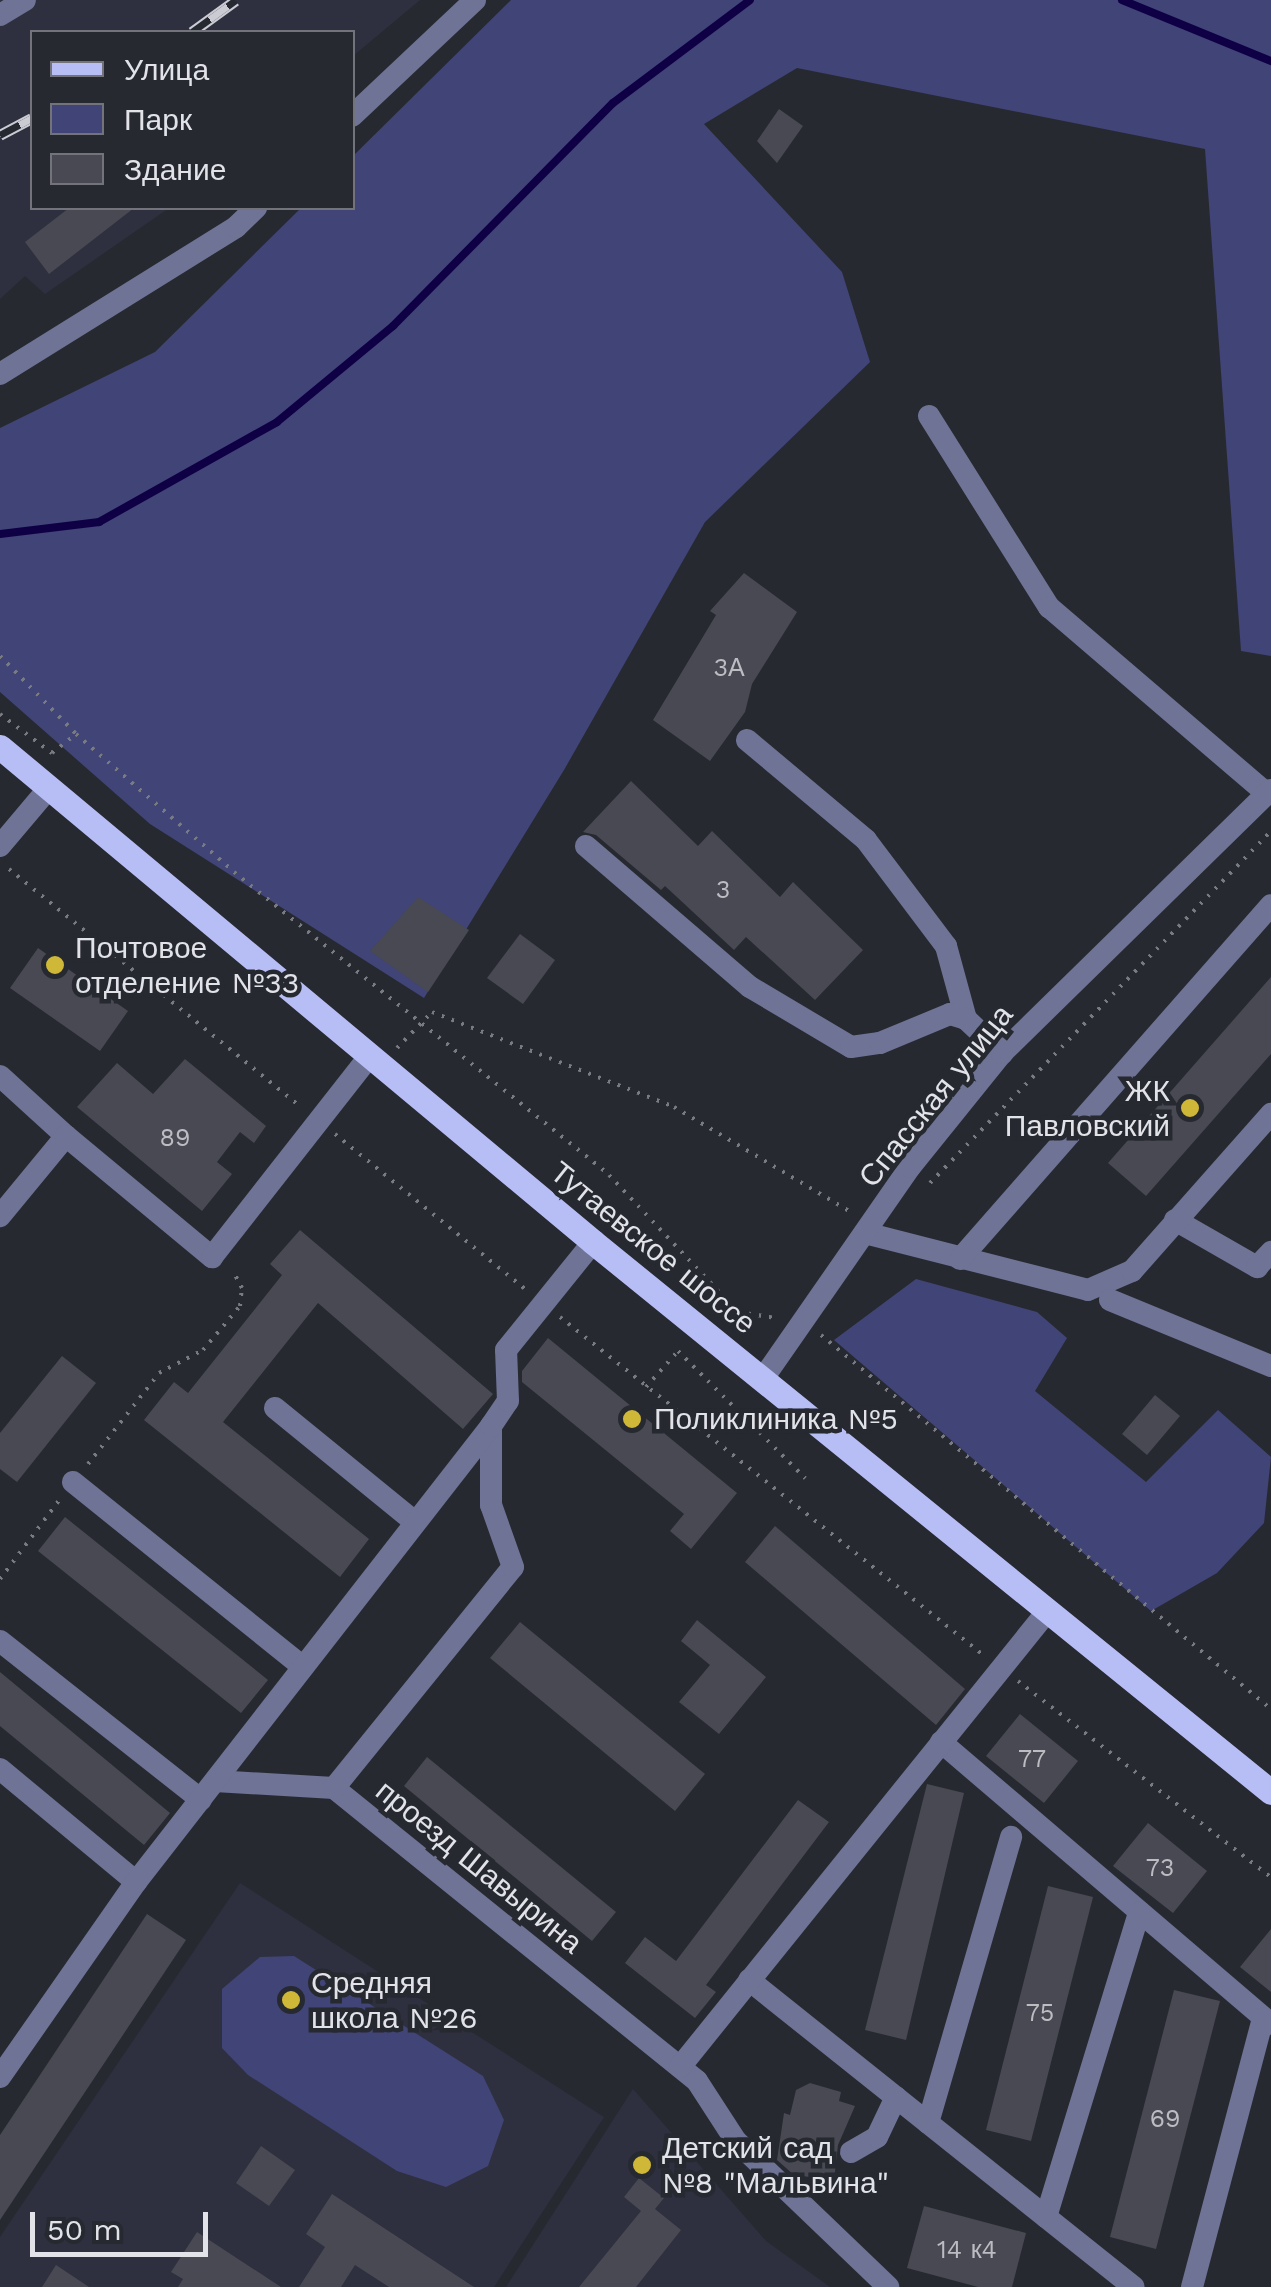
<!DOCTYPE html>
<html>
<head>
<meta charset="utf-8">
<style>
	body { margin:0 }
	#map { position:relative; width:1271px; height:2287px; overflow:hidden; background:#272931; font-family:"Work Sans",sans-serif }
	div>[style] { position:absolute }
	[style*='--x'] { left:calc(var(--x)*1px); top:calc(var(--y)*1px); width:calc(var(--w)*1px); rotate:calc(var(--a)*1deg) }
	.built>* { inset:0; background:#2f303f }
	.green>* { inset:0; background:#414476 }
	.stream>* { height:8px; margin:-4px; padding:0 4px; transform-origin:4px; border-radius:4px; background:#0f0045 }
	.building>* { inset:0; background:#484952 }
	.path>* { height:4px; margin-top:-2px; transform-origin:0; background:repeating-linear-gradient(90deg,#7a7b82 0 2.5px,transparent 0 10.5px) }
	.minor>* { height:22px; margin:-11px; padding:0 11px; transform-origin:11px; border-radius:11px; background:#6f7395 }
	.major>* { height:25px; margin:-12.5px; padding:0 12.5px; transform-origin:12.5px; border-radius:12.5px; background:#b7bef6 }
	.rail>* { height:11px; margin-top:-5.5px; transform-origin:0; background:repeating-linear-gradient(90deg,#272931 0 22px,#cbccd3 0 44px); box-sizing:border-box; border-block:2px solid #cbccd3 }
	.dots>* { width:28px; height:28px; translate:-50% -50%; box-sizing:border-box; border:5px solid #272931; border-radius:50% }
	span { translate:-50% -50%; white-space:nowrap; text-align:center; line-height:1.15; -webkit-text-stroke:9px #272931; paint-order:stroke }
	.number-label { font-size:25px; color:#bcbcc3 }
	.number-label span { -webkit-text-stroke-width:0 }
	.poi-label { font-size:30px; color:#e2e3e9 }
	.left { translate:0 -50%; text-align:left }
	.right { translate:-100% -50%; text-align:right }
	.street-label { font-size:30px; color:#e2e3e9 }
	.legend { position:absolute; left:30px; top:30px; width:325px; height:180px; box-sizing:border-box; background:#272931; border:2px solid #72737b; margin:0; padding:12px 18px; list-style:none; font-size:30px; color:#e2e3e9 }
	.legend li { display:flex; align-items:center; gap:20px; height:50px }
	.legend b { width:50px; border:2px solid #72737b }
	.scale { position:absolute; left:30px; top:2212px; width:178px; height:45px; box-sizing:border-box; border:5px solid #e2e3e9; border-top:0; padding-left:12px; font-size:30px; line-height:35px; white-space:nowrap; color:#e2e3e9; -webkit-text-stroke:8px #272931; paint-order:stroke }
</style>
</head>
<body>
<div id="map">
	<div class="built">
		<div style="clip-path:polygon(0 0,420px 0,353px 56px,352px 32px,32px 32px,32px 208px,169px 208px,45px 294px,25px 276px,0 299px)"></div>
		<div style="clip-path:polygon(240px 1883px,604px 2117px,494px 2287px,0 2287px,0 2237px)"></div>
		<div style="clip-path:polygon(633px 2089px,766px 2241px,830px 2287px,506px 2287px)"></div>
	</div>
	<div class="green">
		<div style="clip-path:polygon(511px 0,1271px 0,1271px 656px,1241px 651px,1205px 149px,797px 68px,704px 124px,842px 272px,870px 362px,705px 522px,564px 770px,424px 998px,150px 824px,0 692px,0 428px,155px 352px,301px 208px,352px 208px,353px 156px)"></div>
		<div style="clip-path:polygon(916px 1279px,1037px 1312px,1067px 1338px,1035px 1391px,1146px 1482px,1218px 1410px,1271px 1457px,1264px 1523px,1217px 1573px,1151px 1611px,834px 1340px)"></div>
		<div style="clip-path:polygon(294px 1956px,483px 2076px,504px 2120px,488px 2166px,446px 2187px,397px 2171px,248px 2075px,222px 2048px,222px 1989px,260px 1957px)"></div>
	</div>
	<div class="stream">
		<div style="--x:1122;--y:0;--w:161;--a:22.3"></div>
		<div style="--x:0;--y:534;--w:100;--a:-6.9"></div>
		<div style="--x:99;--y:522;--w:204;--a:-29.3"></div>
		<div style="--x:277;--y:422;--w:151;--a:-39.6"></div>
		<div style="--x:393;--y:326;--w:313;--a:-45.4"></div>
		<div style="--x:613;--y:103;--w:171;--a:-36.9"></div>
	</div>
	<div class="building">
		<div style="clip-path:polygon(779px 109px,803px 126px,777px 163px,757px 141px)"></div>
		<div style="clip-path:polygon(69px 208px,134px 208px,49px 274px,25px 242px)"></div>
		<div style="clip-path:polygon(744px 573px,797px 612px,752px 684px,745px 712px,710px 761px,653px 720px,716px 615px,710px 611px)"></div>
		<div style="clip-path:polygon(631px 781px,698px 846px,712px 831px,780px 897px,793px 882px,863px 950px,815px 1000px,746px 937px,734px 950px,665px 886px,661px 890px,596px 835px,583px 832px)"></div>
		<div style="clip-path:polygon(418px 897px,469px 930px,428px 992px,370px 951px)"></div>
		<div style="clip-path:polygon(520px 934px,555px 960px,523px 1004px,487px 978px)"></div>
		<div style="clip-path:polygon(38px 948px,128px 1011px,100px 1051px,10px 988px)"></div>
		<div style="clip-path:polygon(1271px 977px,1271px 1054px,1146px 1196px,1108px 1163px)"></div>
		<div style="clip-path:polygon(185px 1059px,266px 1126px,254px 1143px,240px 1132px,217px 1162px,232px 1174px,202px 1211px,77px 1107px,117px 1063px,153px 1094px)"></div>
		<div style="clip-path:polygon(300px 1230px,493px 1394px,463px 1429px,318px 1303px,223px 1422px,369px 1539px,340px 1577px,144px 1420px,174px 1382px,188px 1393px,282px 1275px,270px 1264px)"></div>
		<div style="clip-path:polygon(548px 1338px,737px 1493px,691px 1549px,670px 1531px,684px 1514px,522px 1382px,522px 1371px)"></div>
		<div style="clip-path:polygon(62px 1356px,96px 1383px,17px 1482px,0 1469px,0 1433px)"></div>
		<div style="clip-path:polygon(1155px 1395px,1180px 1416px,1147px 1455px,1122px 1434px)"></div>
		<div style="clip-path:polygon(65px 1517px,268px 1680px,241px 1713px,38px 1551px)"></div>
		<div style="clip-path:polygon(775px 1526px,965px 1689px,936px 1725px,745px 1562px)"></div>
		<div style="clip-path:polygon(697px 1620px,766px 1677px,719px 1734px,679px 1702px,710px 1665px,681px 1641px)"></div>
		<div style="clip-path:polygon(520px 1622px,705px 1774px,675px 1811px,490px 1658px)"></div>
		<div style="clip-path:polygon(0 1672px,170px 1813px,144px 1845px,0 1726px)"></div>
		<div style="clip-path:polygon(1020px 1714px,1078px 1761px,1044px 1803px,986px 1756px)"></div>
		<div style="clip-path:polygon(427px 1757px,616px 1912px,592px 1941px,404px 1786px)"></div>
		<div style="clip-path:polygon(927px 1784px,964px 1793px,906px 2040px,865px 2030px)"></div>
		<div style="clip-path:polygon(798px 1800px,829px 1822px,706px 1985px,716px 1992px,695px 2018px,625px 1963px,645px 1937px,676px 1961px)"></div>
		<div style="clip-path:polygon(1148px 1823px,1207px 1871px,1173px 1913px,1113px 1866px)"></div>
		<div style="clip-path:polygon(1048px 1886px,1093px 1897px,1031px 2141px,986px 2130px)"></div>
		<div style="clip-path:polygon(147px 1914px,186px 1940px,0 2220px,0 2135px)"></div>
		<div style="clip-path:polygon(1271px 1929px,1271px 1992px,1240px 1967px)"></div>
		<div style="clip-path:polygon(1174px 1990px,1220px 2001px,1156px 2249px,1110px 2237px)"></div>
		<div style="clip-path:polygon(810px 2083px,841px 2092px,839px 2101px,855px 2106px,838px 2145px,834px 2180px,794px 2175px,777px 2160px,784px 2113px,790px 2115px,796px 2090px)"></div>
		<div style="clip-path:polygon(261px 2146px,295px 2170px,269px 2206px,236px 2183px)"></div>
		<div style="clip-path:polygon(639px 2178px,664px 2198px,655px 2209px,681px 2230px,636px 2287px,579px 2287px,641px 2211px,624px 2197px)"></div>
		<div style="clip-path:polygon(332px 2194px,474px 2287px,389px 2287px,355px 2265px,341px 2287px,299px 2287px,325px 2247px,306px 2234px)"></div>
		<div style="clip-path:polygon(924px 2206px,1026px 2233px,1012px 2287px,978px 2287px,907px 2268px)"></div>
		<div style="clip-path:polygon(197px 2232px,281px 2287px,178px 2287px,183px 2279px,171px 2272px)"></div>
		<div style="clip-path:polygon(56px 2265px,89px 2287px,42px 2287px)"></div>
	</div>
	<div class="path">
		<div style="--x:0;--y:656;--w:109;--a:45.7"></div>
		<div style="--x:76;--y:734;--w:210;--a:41.1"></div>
		<div style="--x:234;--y:872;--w:482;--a:38.9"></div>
		<div style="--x:609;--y:1175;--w:188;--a:46.7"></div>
		<div style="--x:738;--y:1312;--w:38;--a:9"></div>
		<div style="--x:0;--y:714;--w:65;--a:36.9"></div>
		<div style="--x:52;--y:753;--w:31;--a:-38"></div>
		<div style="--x:9;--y:869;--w:375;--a:39.2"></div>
		<div style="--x:397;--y:1048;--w:50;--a:-45.8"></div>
		<div style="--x:432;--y:1012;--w:260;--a:21.4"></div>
		<div style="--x:674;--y:1107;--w:206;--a:30.7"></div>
		<div style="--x:335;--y:1134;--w:245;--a:39.2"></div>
		<div style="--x:930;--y:1183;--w:490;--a:-45.9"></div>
		<div style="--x:560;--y:1317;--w:540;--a:38.61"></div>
		<div style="--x:821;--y:1335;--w:585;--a:39.73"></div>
		<div style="--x:646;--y:1387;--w:48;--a:-48.4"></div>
		<div style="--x:678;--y:1351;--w:180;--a:45"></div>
		<div style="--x:88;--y:1464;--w:115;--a:-52"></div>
		<div style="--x:159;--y:1373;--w:50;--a:-27.6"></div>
		<div style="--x:203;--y:1350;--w:57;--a:-49.9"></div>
		<div style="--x:240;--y:1306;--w:18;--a:-84"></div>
		<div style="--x:242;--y:1288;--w:19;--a:-118"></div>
		<div style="--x:0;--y:1579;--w:100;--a:-53.1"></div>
		<div style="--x:1018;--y:1681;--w:320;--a:37.8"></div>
	</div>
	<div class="minor">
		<div style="--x:0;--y:15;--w:29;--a:-31"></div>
		<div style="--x:352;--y:116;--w:169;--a:-43.3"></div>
		<div style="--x:0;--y:374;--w:278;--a:-31.9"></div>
		<div style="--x:236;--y:227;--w:28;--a:-44"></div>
		<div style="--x:929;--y:416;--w:226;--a:57.9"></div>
		<div style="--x:1049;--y:607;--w:287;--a:40.6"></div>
		<div style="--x:747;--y:740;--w:155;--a:40"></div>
		<div style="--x:866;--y:840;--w:133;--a:53"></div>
		<div style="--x:946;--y:946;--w:76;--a:74.7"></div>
		<div style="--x:0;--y:846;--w:76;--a:-49.8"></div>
		<div style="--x:586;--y:846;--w:216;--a:40.7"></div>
		<div style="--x:750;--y:987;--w:117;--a:30.7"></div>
		<div style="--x:851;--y:1047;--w:29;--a:-8"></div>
		<div style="--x:880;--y:1043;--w:76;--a:-22.5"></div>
		<div style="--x:950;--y:1014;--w:17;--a:17"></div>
		<div style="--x:966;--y:1019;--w:50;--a:43.4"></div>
		<div style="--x:0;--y:1076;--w:89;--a:42.3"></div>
		<div style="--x:66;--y:1136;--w:104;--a:129.5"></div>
		<div style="--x:66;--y:1136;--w:190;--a:39.7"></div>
		<div style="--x:212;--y:1257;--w:254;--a:-51.9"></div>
		<div style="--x:1175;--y:1220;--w:95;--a:29.8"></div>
		<div style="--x:1257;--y:1267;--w:21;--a:-47"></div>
		<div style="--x:865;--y:1233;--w:230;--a:14.3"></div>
		<div style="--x:1088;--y:1290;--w:48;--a:-23.4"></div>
		<div style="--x:1132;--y:1271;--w:210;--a:-48.5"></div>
		<div style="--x:960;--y:1259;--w:471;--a:-48.7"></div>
		<div style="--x:1110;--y:1300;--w:174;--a:22.3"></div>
		<div style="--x:762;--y:1380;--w:259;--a:-55.2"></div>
		<div style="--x:910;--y:1167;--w:146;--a:-51.1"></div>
		<div style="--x:1002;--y:1053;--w:376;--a:-44.4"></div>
		<div style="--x:275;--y:1408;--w:181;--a:39.2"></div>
		<div style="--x:73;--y:1482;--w:295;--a:38.8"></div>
		<div style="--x:0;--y:1641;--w:256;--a:38.3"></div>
		<div style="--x:941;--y:1742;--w:434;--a:40.5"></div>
		<div style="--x:0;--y:1769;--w:177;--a:39.7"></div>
		<div style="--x:215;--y:1781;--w:119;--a:3.4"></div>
		<div style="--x:334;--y:1788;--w:466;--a:38.9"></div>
		<div style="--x:697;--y:2081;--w:72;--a:57"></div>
		<div style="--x:736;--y:2141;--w:211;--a:43.8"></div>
		<div style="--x:334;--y:1788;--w:284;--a:-51"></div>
		<div style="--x:513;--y:1567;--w:66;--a:-109.5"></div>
		<div style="--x:491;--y:1505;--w:79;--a:-90"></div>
		<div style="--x:749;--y:1980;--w:492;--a:38.6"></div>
		<div style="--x:680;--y:2067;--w:583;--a:-51.13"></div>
		<div style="--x:0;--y:2077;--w:238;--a:-55.1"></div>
		<div style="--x:136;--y:1882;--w:578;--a:-52.1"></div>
		<div style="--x:491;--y:1426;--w:30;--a:-56"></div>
		<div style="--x:508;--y:1401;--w:51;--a:-92.2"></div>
		<div style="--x:506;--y:1350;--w:139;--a:-51.1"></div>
		<div style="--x:928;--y:2123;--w:298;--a:-73.8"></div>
		<div style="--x:851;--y:2152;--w:30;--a:-30"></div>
		<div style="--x:877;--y:2137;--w:44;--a:-64.6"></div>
		<div style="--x:1046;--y:2217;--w:319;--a:-73"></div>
		<div style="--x:1192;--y:2287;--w:278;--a:-75.2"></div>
	</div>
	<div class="major">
		<div style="--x:0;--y:747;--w:772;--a:39.85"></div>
		<div style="--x:593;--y:1242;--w:873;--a:39.05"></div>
	</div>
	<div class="rail">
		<div style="--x:192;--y:32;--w:54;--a:-36"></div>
		<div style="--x:0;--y:135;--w:36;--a:-28"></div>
	</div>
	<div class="dots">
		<div style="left:55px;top:965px;background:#cfb837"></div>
		<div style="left:1190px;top:1108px;background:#cfb837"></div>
		<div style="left:632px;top:1419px;background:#cfb837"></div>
		<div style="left:291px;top:2000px;background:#cfb837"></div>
		<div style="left:642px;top:2165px;background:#cfb837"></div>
	</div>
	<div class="number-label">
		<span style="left:729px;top:668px">3А</span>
		<span style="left:723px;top:890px">3</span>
		<span style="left:175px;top:1138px">89</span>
		<span style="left:1032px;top:1759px">77</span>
		<span style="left:1160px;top:1868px">73</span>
		<span style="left:1040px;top:2013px">75</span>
		<span style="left:1165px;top:2119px">69</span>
		<span style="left:967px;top:2250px">14 к4</span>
	</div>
	<div class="poi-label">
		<span class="left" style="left:75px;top:965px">Почтовое<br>отделение №33</span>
		<span class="right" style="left:1170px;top:1108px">ЖК<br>Павловский</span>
		<span class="left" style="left:654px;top:1419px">Поликлиника №5</span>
		<span class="left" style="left:311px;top:2000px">Средняя<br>школа №26</span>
		<span class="left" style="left:662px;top:2165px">Детский сад<br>№8 "Мальвина"</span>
	</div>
	<div class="street-label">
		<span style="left:936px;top:1096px;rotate:-51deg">Спасская улица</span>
		<span style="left:653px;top:1248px;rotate:39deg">Тутаевское шоссе</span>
		<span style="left:479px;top:1867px;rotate:39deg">проезд Шавырина</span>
	</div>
	<ul class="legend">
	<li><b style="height:12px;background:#b7bef6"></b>Улица</li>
	<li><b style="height:28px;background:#414476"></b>Парк</li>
	<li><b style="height:28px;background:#484952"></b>Здание</li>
	</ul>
	<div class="scale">50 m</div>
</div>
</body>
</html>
